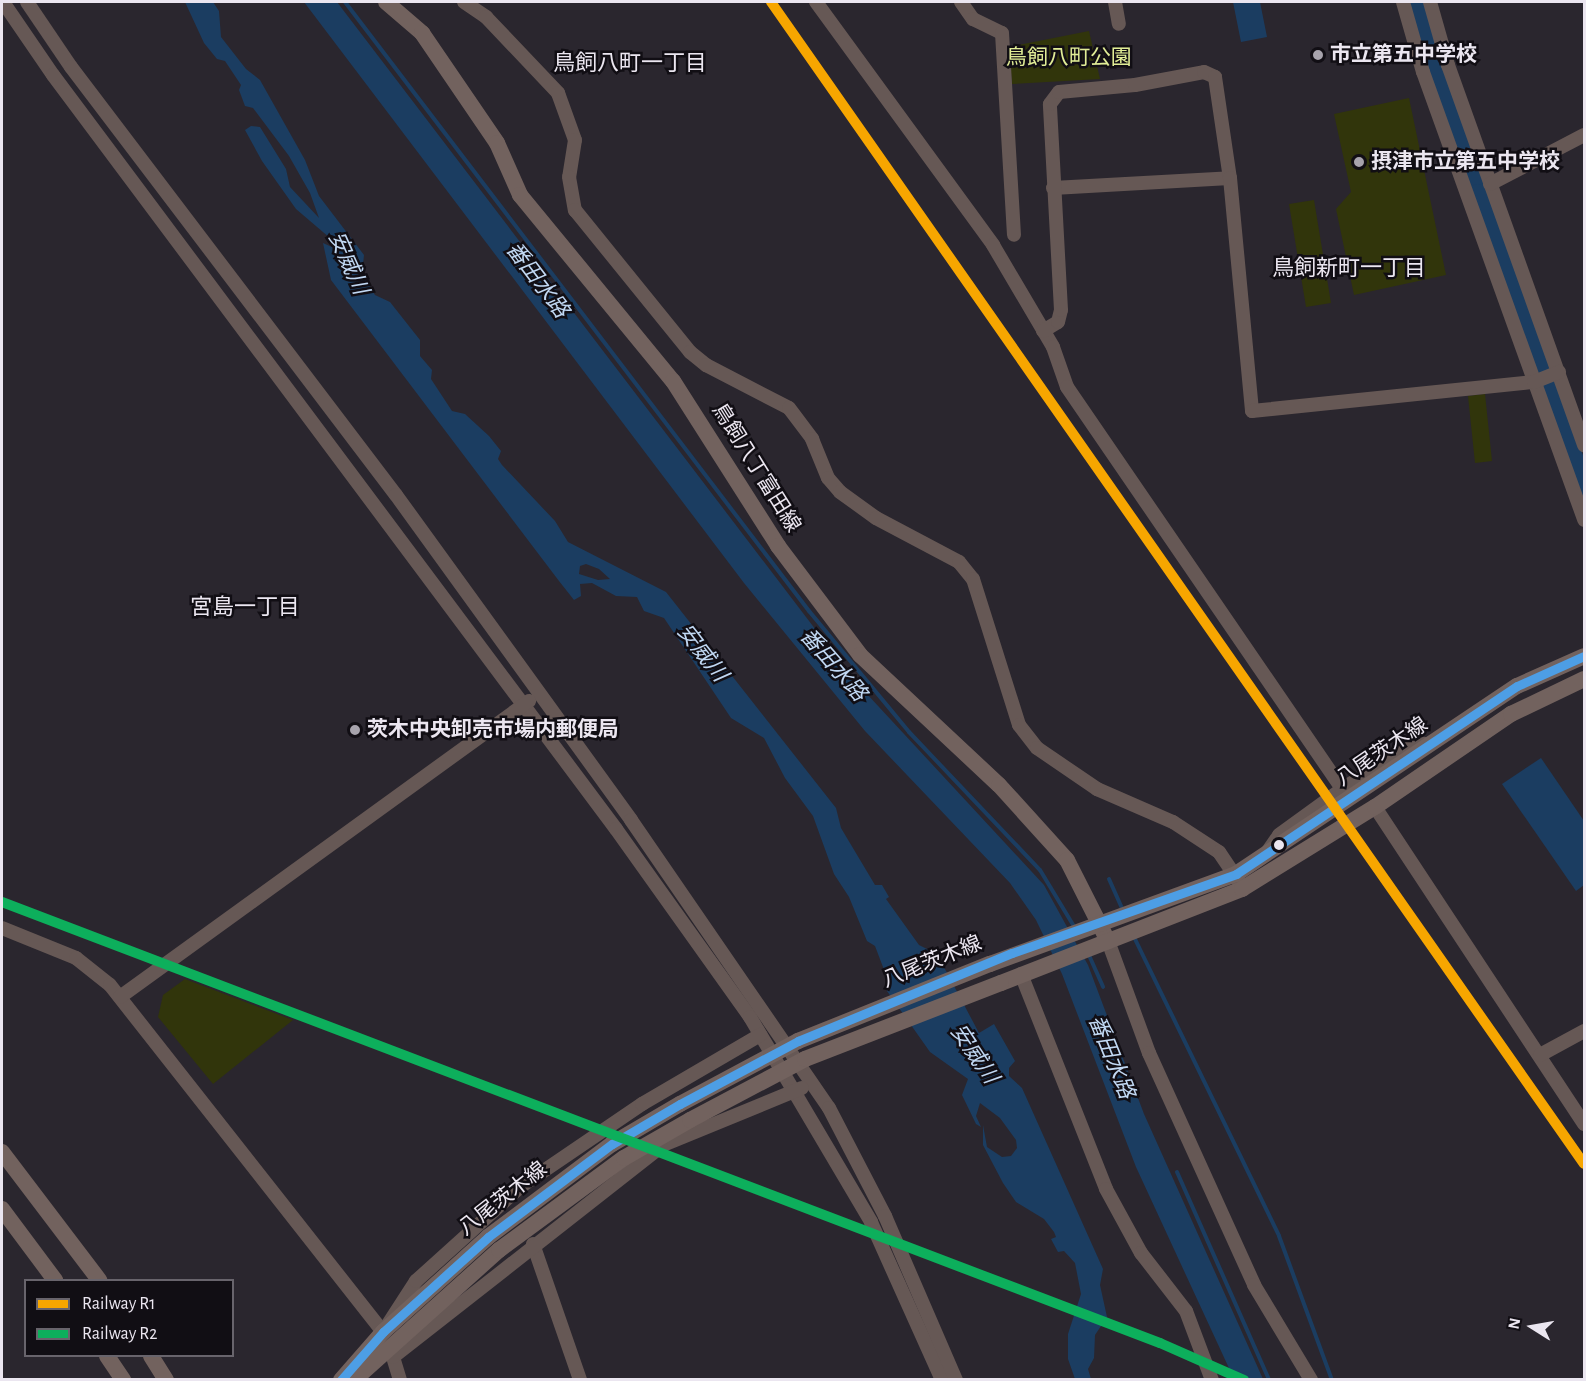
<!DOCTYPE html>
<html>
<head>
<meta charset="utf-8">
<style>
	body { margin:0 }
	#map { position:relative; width:1586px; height:1381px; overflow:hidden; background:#2a262e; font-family:"Alegreya Sans","Noto Sans JP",sans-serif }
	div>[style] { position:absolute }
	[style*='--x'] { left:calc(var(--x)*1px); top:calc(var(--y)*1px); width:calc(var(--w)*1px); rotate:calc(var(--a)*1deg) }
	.green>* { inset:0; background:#31350b }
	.water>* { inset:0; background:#1b3d61 }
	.stream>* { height:4px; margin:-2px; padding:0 2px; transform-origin:2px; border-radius:2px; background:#1b3d61 }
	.river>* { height:21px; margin:-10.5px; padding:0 10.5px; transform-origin:10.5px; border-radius:10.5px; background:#1b3d61 }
	.minor>* { height:14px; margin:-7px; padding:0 7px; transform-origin:7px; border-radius:7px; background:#665855 }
	.major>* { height:16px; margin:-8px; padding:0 8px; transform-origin:8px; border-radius:8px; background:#72625e }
	.rail>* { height:6px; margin-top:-3px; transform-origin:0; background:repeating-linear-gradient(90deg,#110e14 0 11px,#665d5e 0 22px); box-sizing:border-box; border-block:2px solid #665d5e }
	.major-bridge>* { height:16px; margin:-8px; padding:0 8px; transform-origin:8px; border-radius:8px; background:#72625e }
	.bus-1>* { height:9px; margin:-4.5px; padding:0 4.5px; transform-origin:4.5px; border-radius:4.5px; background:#4d9ee5 }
	.rail-1>* { height:10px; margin:-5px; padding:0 5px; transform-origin:5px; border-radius:5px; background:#f7a600 }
	.rail-2>* { height:10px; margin:-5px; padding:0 5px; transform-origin:5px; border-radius:5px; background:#0daf5c }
	.dots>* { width:16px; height:16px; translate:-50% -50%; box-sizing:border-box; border:3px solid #110e14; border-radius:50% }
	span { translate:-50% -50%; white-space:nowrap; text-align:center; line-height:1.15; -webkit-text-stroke:5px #110e14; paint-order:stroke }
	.poi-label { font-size:21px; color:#ebe6f0; font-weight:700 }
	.left { translate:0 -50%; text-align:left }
	.park-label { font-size:21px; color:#e1ed96 }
	.street-label { font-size:21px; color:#ebe6f0 }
	.neighbourhood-label { font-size:22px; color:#ebe6f0 }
	.water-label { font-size:22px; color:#c1d8f3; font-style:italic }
	.frame { position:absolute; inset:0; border:3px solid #ebe6f0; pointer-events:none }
	.legend { position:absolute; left:24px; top:1279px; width:210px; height:78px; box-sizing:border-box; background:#110e14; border:2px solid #68646c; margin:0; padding:8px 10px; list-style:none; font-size:18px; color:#ebe6f0 }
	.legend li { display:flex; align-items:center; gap:12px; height:30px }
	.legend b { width:30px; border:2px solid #68646c }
	.north { position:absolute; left:1502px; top:1297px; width:60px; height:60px; -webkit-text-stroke:4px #110e14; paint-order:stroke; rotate:281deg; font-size:16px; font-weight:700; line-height:24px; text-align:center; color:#ebe6f0 }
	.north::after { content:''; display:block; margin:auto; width:21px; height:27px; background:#ebe6f0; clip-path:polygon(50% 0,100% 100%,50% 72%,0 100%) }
</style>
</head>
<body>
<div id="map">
	<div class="green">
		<div style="clip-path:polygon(1089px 31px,1100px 79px,1012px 84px,1009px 47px)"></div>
		<div style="clip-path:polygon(1409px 98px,1446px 275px,1354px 295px,1336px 209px,1351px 192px,1334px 114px)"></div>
		<div style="clip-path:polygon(1314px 200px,1331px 303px,1306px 307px,1289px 204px)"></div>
		<div style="clip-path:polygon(1485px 394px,1492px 461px,1475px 463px,1468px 396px)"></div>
		<div style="clip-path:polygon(185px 979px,293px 1020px,213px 1084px,158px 1017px,163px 995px)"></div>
	</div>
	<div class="water">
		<div style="clip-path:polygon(evenodd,185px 2px,213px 2px,219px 11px,221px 37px,246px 69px,260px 80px,305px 160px,319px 196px,364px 255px,362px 274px,375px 295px,390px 302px,420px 340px,420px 356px,432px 370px,431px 379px,452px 411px,465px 414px,489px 436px,501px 451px,498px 459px,502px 465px,555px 521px,568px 542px,666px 592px,836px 808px,841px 828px,875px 885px,882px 885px,889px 897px,886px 899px,919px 945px,937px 954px,979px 1033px,994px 1024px,1015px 1061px,1009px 1068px,1009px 1076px,1022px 1088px,1103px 1269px,1100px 1285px,1107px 1317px,1095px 1335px,1094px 1358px,1088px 1369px,1091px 1379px,1075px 1379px,1068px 1359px,1068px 1334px,1081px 1294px,1075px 1263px,1064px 1251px,1058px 1252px,1051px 1239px,1056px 1237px,1054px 1232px,1044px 1219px,1016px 1202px,1003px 1183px,983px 1145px,983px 1125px,987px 1147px,1002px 1157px,1011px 1156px,1017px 1148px,1016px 1140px,1000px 1118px,980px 1103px,976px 1116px,981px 1127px,976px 1124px,962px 1095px,968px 1079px,930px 1052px,887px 991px,886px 975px,875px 946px,867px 941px,849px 897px,834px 874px,813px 816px,785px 778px,764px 738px,731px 718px,664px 618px,644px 611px,637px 597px,616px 596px,592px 583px,580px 584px,581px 596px,574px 600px,559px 581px,331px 280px,323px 243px,334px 248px,337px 244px,296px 209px,262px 161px,245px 130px,251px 126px,260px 127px,286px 169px,290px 187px,319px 218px,310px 193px,289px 156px,253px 108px,245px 106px,239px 90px,241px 85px,225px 61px,217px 59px,204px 43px,185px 2px,586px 564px,599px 569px,610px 579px,598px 580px,579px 574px,580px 566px,586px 564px)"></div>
		<div style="clip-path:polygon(304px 2px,337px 2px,854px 680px,1044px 885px,1088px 965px,1144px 1114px,1263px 1379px,1234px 1379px,1136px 1167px,1062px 974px,1036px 920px,1010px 883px,865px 731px,744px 583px)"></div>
		<div style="clip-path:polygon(1233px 2px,1260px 2px,1267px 37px,1241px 42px)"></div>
		<div style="clip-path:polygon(1541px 758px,1584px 821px,1584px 885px,1576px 891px,1502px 784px)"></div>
	</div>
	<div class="stream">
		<div style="--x:345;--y:2;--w:766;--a:52.7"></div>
		<div style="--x:809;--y:611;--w:157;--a:50.4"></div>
		<div style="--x:909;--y:732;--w:190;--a:46.5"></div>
		<div style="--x:1040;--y:870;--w:68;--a:58.9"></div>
		<div style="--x:1109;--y:879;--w:35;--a:66"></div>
		<div style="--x:1134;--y:937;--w:332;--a:64.1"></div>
		<div style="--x:1279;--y:1236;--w:153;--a:69.8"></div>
		<div style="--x:1088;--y:953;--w:37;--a:66"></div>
		<div style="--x:1177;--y:1172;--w:227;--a:66.1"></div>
	</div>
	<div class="river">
		<div style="--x:1414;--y:2;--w:202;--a:71.8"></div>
		<div style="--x:1477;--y:194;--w:315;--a:70.1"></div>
	</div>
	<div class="minor">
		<div style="--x:3;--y:2;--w:88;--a:55.6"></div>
		<div style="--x:53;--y:75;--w:941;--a:53.25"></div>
		<div style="--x:616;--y:829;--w:231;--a:54.5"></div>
		<div style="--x:750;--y:1017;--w:238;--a:59.4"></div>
		<div style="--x:871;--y:1222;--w:173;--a:65.8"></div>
		<div style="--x:27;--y:2;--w:78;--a:55.9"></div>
		<div style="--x:71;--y:67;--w:537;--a:52.79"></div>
		<div style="--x:396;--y:495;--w:401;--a:54.1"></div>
		<div style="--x:631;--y:820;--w:349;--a:55.5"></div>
		<div style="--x:829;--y:1108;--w:122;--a:62.6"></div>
		<div style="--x:885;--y:1216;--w:179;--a:66.6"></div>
		<div style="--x:464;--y:2;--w:27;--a:34"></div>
		<div style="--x:486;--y:17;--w:105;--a:46.5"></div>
		<div style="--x:558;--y:93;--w:50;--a:70.1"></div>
		<div style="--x:575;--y:140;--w:37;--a:99"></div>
		<div style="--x:569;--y:177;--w:34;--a:80"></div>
		<div style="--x:575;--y:210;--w:183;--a:51"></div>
		<div style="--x:690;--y:352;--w:21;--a:39"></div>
		<div style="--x:706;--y:365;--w:93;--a:27.4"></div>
		<div style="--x:789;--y:408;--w:39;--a:53"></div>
		<div style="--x:812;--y:439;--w:42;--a:67.7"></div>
		<div style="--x:828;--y:478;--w:18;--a:49"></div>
		<div style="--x:840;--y:492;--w:44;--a:35.8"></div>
		<div style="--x:876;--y:518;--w:94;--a:27.9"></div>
		<div style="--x:959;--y:562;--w:22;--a:51"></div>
		<div style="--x:973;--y:579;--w:153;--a:72.5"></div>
		<div style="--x:1019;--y:725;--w:29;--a:52"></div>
		<div style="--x:1037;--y:748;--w:73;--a:34.3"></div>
		<div style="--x:1097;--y:789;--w:83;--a:23.5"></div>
		<div style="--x:1173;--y:822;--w:55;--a:33.1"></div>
		<div style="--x:1219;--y:852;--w:36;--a:56"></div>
		<div style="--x:816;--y:2;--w:301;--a:53.9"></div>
		<div style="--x:993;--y:245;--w:118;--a:59.5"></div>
		<div style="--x:1053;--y:347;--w:42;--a:70.7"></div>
		<div style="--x:1067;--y:387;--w:487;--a:55.6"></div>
		<div style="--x:961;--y:2;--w:21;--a:55"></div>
		<div style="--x:973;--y:19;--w:32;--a:26"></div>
		<div style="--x:1002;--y:33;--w:202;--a:86.6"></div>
		<div style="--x:1115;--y:2;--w:22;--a:80"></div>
		<div style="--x:1403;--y:2;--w:73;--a:74.1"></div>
		<div style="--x:1423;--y:72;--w:476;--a:70.2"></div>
		<div style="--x:1430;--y:2;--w:66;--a:74.1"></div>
		<div style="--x:1448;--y:65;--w:404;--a:70.3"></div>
		<div style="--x:1490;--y:184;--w:106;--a:-27.5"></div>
		<div style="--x:1053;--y:188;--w:177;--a:-3.2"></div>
		<div style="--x:1043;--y:331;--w:17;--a:-31"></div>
		<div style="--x:1058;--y:322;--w:12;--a:-76"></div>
		<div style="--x:1061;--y:310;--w:206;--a:-93.1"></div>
		<div style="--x:1050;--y:104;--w:15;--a:-53"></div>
		<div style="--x:1059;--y:92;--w:76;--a:-5.3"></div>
		<div style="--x:1135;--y:85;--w:70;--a:-10.7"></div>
		<div style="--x:1204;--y:72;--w:12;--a:24"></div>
		<div style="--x:1215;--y:77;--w:102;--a:81.6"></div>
		<div style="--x:1230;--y:178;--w:234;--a:84.6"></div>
		<div style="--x:1252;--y:411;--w:283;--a:-5.9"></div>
		<div style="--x:1534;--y:382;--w:27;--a:-22"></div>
		<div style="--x:1375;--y:807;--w:380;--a:56.6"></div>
		<div style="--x:1268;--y:851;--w:19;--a:-55"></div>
		<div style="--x:1279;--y:835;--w:78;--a:-36.1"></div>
		<div style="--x:1342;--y:789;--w:74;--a:-31.8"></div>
		<div style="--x:1405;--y:750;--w:20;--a:-18"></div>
		<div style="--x:2;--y:928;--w:80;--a:22.1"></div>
		<div style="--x:76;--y:958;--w:43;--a:38.5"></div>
		<div style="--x:110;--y:985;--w:442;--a:51.8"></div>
		<div style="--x:383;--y:1332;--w:61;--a:-57.1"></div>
		<div style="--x:416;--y:1281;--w:140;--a:-42.1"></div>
		<div style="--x:520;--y:1187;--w:148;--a:-34.2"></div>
		<div style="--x:642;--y:1104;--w:137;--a:-30.3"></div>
		<div style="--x:1108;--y:941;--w:119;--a:69.9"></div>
		<div style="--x:1149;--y:1053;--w:255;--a:65.6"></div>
		<div style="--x:1254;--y:1285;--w:111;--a:59"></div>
		<div style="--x:1021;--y:974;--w:231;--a:68.4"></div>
		<div style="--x:1106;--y:1189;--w:73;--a:61.3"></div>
		<div style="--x:1141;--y:1253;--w:73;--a:52.2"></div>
		<div style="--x:1186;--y:1311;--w:74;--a:69.4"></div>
		<div style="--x:120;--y:997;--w:505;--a:-35.89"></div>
		<div style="--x:1540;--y:1055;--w:50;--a:-28.6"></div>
		<div style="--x:533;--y:1244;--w:144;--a:70.9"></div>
		<div style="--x:400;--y:1380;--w:24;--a:-107"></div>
		<div style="--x:393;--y:1357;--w:343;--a:-38.1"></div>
		<div style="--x:663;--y:1145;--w:150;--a:-22.3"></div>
	</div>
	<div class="major">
		<div style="--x:386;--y:2;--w:48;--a:40.7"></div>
		<div style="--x:422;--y:33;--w:133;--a:55.7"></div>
		<div style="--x:497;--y:143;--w:57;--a:66.1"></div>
		<div style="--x:520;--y:195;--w:241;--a:50.6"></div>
		<div style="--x:673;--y:381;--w:196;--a:57.5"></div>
		<div style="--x:778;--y:546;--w:136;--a:53"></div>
		<div style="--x:860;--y:655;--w:190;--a:43.1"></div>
		<div style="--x:999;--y:785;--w:101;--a:47.8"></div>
		<div style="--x:1067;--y:860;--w:91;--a:63.2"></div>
		<div style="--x:990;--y:964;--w:262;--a:-20.1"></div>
		<div style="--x:1236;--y:874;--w:338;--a:-33.8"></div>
		<div style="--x:1517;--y:686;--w:73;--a:-24.1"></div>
		<div style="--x:1001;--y:983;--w:259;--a:-21.3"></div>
		<div style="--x:1242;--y:889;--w:156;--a:-31.7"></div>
		<div style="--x:1375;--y:807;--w:165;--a:-34.4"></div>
		<div style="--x:1511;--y:714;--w:81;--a:-25.6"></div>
		<div style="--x:2;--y:1152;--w:161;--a:52.8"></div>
		<div style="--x:2;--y:1209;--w:89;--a:53.3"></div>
		<div style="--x:107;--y:1356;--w:29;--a:56"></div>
		<div style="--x:151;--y:1356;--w:28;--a:58"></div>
		<div style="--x:341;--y:1380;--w:64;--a:-48.8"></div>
		<div style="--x:383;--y:1332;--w:142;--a:-42.1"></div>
		<div style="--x:488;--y:1237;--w:155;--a:-36.9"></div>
		<div style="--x:612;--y:1144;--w:79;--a:-30.5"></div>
		<div style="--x:354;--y:1380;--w:195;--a:-41.9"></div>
		<div style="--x:499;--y:1250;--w:155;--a:-36.4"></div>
		<div style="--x:624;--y:1158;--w:76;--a:-29.9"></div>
	</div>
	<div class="rail">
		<div style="--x:2;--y:902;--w:1239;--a:20.85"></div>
		<div style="--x:1160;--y:1343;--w:92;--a:23.8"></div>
	</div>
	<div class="major-bridge">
		<div style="--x:680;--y:1104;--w:134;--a:-28.1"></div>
		<div style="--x:798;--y:1041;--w:207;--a:-21.9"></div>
		<div style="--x:690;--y:1120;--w:130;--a:-27.9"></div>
		<div style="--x:805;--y:1059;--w:210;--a:-21.2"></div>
	</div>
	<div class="bus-1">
		<div style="--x:341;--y:1380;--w:64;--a:-48.8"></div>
		<div style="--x:383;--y:1332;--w:142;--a:-42.1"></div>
		<div style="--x:488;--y:1237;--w:155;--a:-36.9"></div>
		<div style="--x:612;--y:1144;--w:79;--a:-30.5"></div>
		<div style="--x:680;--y:1104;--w:134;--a:-28.1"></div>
		<div style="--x:798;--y:1041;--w:231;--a:-22.4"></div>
		<div style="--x:1012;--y:953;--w:238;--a:-19.4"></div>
		<div style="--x:1236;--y:874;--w:338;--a:-33.8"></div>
		<div style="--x:1517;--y:686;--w:73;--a:-24.1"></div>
	</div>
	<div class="rail-1">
		<div style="--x:771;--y:2;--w:1418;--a:55.02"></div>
	</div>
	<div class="rail-2">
		<div style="--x:2;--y:902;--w:1239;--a:20.85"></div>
		<div style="--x:1160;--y:1343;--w:92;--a:23.8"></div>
	</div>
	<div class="dots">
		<div style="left:1318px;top:55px;background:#a7a3ac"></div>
		<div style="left:1359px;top:162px;background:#a7a3ac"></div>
		<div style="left:355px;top:730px;background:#a7a3ac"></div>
		<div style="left:1279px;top:845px;background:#ebe6f0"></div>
	</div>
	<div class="poi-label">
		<span class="left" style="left:1330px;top:55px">市立第五中学校</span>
		<span class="left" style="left:1371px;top:162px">摂津市立第五中学校</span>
		<span class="left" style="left:367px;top:730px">茨木中央卸売市場内郵便局</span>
	</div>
	<div class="park-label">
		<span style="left:1069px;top:58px">鳥飼八町公園</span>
	</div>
	<div class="street-label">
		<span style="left:756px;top:468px;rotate:58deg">鳥飼八丁富田線</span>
		<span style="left:1382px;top:752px;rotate:-34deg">八尾茨木線</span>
		<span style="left:932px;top:962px;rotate:-22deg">八尾茨木線</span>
		<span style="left:503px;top:1199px;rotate:-38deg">八尾茨木線</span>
	</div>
	<div class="neighbourhood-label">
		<span style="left:630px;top:64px">鳥飼八町一丁目</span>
		<span style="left:1349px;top:269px">鳥飼新町一丁目</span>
		<span style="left:245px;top:608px">宮島一丁目</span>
	</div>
	<div class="water-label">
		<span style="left:348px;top:263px;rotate:66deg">安威川</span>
		<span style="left:537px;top:280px;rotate:53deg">番田水路</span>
		<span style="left:702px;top:653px;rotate:52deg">安威川</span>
		<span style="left:833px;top:665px;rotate:49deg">番田水路</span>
		<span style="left:974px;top:1054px;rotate:56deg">安威川</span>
		<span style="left:1111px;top:1057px;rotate:68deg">番田水路</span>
	</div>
	<div class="frame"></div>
	<ul class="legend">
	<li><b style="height:8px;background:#f7a600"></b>Railway R1</li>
	<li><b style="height:8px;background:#0daf5c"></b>Railway R2</li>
	</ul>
	<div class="north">N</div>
</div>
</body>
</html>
